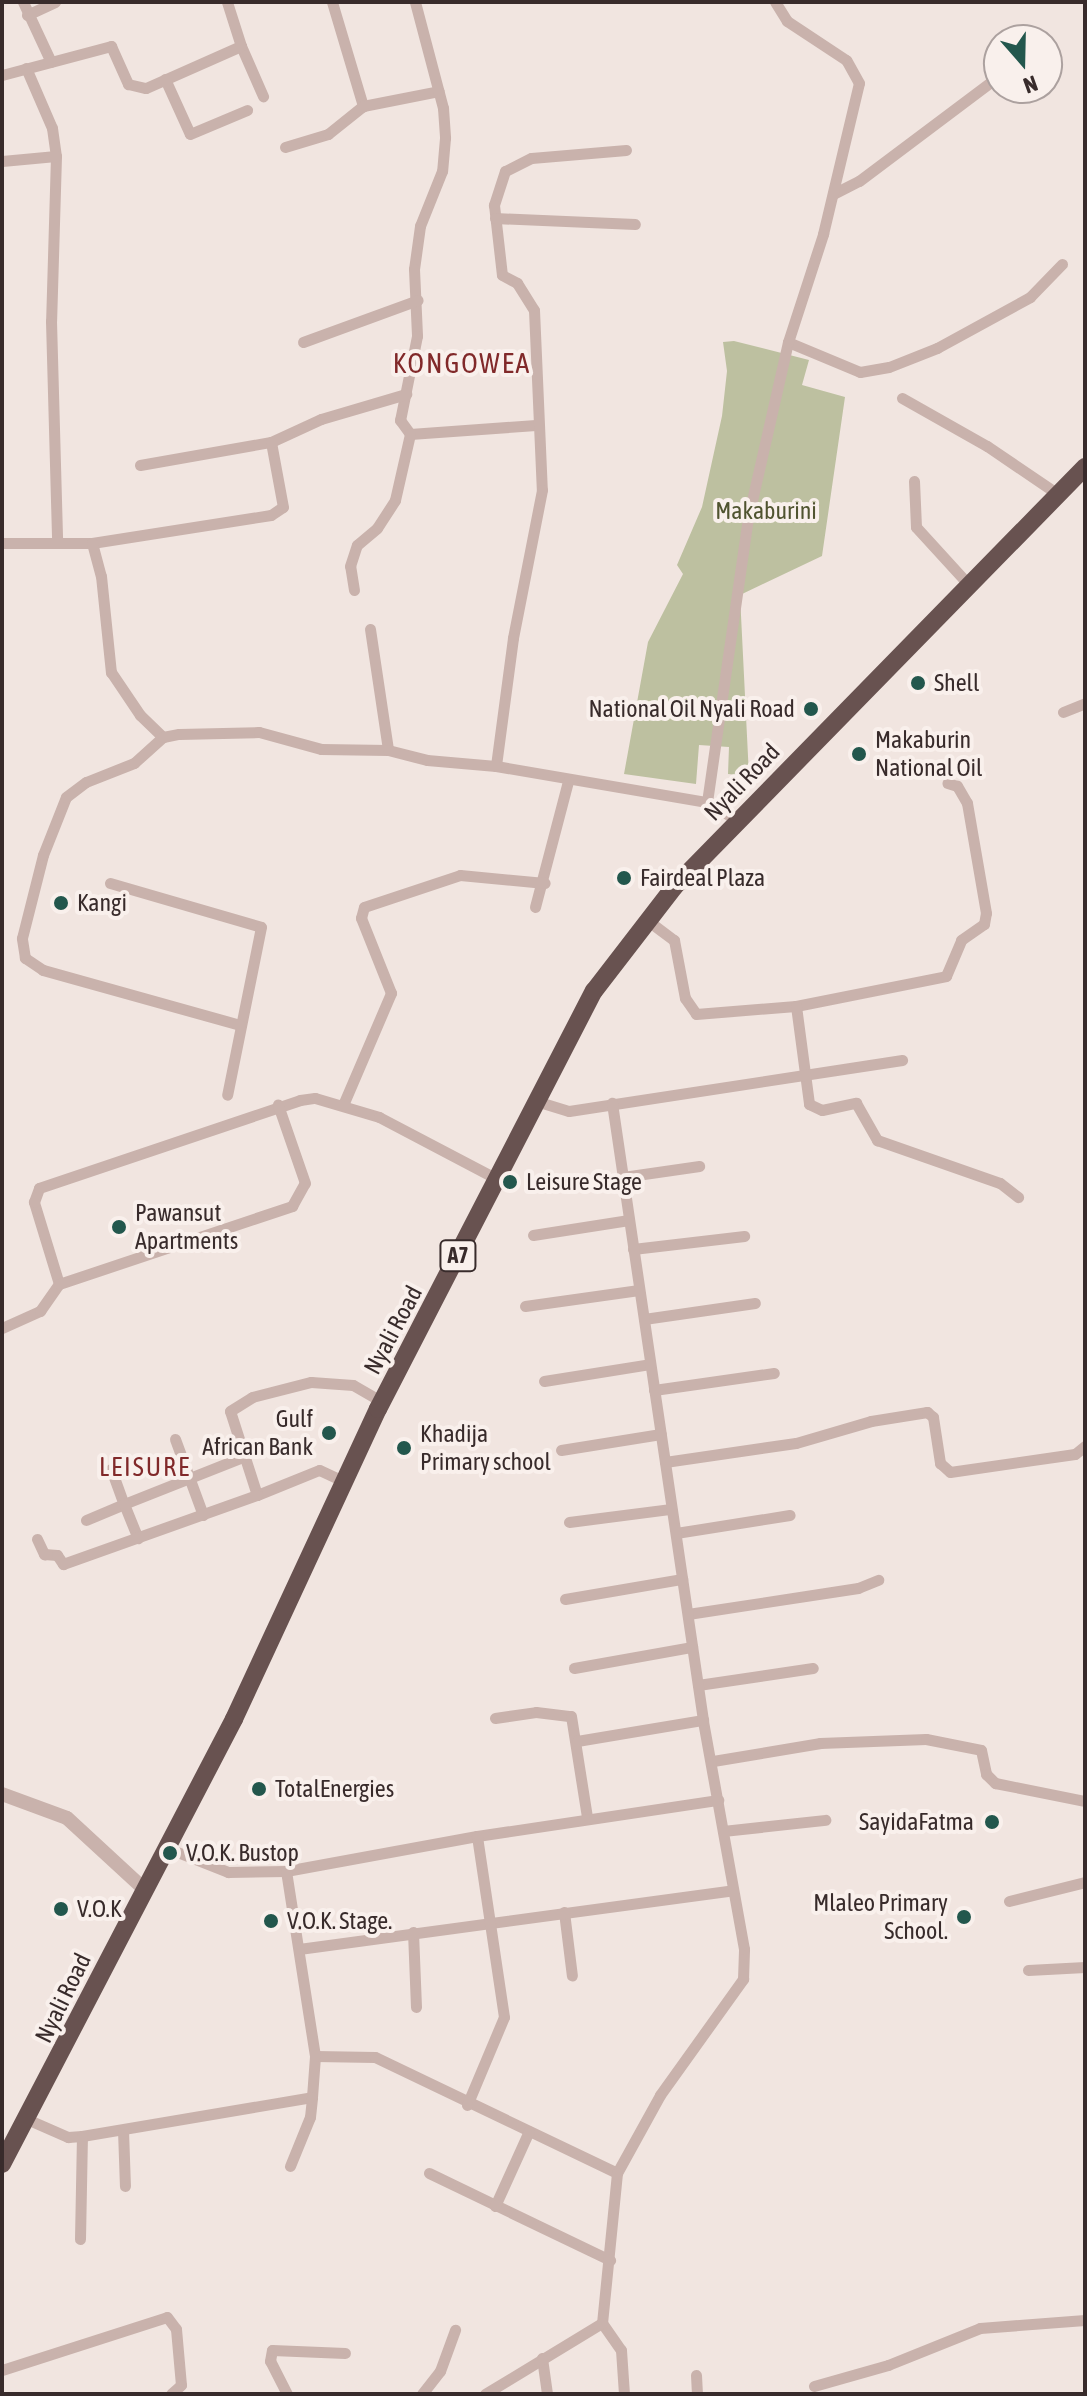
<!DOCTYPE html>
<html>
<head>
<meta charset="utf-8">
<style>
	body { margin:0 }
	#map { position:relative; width:1087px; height:2396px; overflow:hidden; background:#f1e5e0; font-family:"Asap Condensed",sans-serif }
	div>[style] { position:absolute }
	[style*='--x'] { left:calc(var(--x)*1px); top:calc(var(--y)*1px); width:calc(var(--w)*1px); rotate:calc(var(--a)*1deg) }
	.green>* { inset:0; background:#bdc0a0 }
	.minor>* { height:11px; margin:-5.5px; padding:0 5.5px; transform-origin:5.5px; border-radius:5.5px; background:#c9b2ac }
	.tertiary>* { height:14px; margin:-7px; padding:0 7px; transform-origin:7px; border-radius:7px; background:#c9b2ac }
	.trunk>* { height:18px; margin:-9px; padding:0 9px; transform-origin:9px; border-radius:9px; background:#685250 }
	.dots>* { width:22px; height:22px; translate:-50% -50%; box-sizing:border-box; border:4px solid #f9f0ec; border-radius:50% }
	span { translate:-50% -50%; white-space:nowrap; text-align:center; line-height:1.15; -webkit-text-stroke:8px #f9f0ec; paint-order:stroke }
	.shield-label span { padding:2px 6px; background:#f9f0ec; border:2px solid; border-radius:6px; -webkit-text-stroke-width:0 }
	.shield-label { font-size:22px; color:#382b2b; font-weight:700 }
	.park-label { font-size:24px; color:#505430 }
	.poi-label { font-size:24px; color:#382b2b }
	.left { translate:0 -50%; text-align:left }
	.right { translate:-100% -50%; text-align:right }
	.street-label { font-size:24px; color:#382b2b }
	.neighbourhood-label { font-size:26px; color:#81292a; letter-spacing:2px }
	.quarter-label { font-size:28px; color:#81292a; letter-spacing:2px }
	.frame { position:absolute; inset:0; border:4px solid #382b2b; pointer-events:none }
	.north { position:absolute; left:983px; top:24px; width:80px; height:80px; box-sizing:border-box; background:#f9f0ec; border:2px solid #aca19f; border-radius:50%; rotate:160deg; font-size:22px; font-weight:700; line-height:32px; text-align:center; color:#382b2b }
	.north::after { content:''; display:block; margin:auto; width:28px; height:36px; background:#23574d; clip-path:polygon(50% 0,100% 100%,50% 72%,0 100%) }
</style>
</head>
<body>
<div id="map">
	<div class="green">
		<div style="clip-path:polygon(734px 341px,809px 360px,802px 385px,845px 397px,822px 556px,740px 595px,749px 776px,728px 774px,729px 747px,699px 745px,696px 784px,624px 774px,648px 642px,683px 574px,677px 565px,702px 507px,722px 416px,727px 371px,723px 342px)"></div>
	</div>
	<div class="minor">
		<div style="--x:23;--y:2;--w:66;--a:65"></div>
		<div style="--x:332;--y:2;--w:109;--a:73.4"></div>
		<div style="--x:363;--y:106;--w:77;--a:-11.2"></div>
		<div style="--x:415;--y:2;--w:110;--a:75.2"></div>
		<div style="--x:443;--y:108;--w:30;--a:86"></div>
		<div style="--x:445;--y:138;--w:33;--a:95"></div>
		<div style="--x:442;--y:171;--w:59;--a:111.8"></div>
		<div style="--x:420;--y:226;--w:43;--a:97.9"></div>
		<div style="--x:414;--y:269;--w:67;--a:87.4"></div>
		<div style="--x:417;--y:336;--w:86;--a:101.4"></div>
		<div style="--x:400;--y:420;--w:17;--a:54"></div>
		<div style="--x:410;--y:434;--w:126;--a:-4.1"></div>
		<div style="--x:27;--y:15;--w:31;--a:-25"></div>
		<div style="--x:241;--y:46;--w:55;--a:66.3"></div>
		<div style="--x:26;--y:68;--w:65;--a:66.6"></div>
		<div style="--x:52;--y:128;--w:28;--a:82"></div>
		<div style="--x:56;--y:156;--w:165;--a:91.7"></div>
		<div style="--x:51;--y:321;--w:221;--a:88.4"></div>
		<div style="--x:2;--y:75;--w:113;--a:-14.9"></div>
		<div style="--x:111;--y:46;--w:42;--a:65.9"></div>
		<div style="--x:128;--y:84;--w:18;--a:13"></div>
		<div style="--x:146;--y:88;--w:104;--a:-23.9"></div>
		<div style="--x:241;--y:46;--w:46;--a:-107.7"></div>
		<div style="--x:165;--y:79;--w:60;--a:65.6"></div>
		<div style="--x:190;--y:134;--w:62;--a:-22.8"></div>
		<div style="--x:285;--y:147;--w:45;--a:-16.8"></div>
		<div style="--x:328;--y:134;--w:45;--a:-38.7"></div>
		<div style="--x:626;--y:150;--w:95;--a:175.2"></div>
		<div style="--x:531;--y:158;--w:29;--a:153"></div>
		<div style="--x:505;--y:171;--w:36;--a:108"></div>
		<div style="--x:494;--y:205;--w:70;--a:83.5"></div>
		<div style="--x:502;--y:275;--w:17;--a:28"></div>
		<div style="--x:517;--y:283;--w:32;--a:58"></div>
		<div style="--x:534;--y:310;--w:180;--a:87.5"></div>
		<div style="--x:542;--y:490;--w:151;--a:101.1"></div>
		<div style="--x:513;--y:638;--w:129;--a:97.6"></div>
		<div style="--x:496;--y:766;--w:214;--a:9.7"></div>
		<div style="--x:707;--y:802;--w:35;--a:31"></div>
		<div style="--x:2;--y:161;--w:54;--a:-5.3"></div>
		<div style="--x:833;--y:194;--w:29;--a:-27"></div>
		<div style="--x:859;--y:181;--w:175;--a:-36.9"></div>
		<div style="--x:495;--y:218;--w:140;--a:2.5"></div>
		<div style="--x:303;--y:342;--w:122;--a:-20.1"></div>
		<div style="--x:788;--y:342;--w:78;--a:22.6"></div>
		<div style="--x:860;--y:372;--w:29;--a:-10"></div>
		<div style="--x:889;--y:367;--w:52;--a:-21.6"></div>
		<div style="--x:937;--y:348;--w:106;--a:-28.7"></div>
		<div style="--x:1030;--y:297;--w:46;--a:-45.9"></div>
		<div style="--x:902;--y:398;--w:98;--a:29.5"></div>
		<div style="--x:987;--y:446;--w:87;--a:34.2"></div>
		<div style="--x:140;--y:465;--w:133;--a:-10"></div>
		<div style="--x:914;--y:481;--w:46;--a:87.5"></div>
		<div style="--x:916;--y:527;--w:77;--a:47.6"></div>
		<div style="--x:2;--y:543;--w:90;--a:0"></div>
		<div style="--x:92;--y:543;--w:181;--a:-8.9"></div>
		<div style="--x:271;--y:515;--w:14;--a:-34"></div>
		<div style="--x:283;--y:507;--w:66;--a:-100.5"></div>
		<div style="--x:271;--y:442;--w:55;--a:-24.7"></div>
		<div style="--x:321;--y:419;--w:89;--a:-16.4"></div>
		<div style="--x:92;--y:543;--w:34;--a:75"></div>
		<div style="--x:101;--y:576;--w:97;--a:84.1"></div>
		<div style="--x:111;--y:672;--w:52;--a:56"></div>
		<div style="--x:140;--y:715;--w:32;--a:44"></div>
		<div style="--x:354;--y:590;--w:24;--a:-99"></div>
		<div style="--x:350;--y:566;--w:22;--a:-72"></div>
		<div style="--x:357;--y:545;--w:26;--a:-40"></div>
		<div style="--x:377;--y:528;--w:33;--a:-57"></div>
		<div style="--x:395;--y:500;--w:68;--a:-77.2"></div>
		<div style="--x:370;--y:629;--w:122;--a:81.5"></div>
		<div style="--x:1063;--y:712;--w:24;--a:-22"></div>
		<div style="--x:707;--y:802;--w:287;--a:-81.8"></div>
		<div style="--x:748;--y:518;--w:180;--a:-77.2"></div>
		<div style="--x:788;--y:342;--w:114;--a:-72"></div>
		<div style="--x:823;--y:234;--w:155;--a:-76.6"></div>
		<div style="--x:859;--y:83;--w:26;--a:-119"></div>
		<div style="--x:846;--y:60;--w:71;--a:-146.5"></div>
		<div style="--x:787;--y:21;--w:22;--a:-122"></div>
		<div style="--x:110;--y:883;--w:157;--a:16.2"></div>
		<div style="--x:261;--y:927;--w:171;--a:101.4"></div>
		<div style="--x:535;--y:907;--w:130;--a:-75.3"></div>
		<div style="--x:647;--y:920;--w:34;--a:37"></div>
		<div style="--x:674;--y:940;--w:59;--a:79.3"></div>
		<div style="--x:685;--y:998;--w:19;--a:55"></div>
		<div style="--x:696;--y:1014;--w:100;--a:-4.6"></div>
		<div style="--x:796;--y:1006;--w:153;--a:-11.3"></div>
		<div style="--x:946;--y:976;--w:39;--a:-67"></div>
		<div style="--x:961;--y:940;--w:28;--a:-35"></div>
		<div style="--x:984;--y:924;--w:11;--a:-80"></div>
		<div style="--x:986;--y:913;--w:112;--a:-99.8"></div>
		<div style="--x:967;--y:803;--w:20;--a:-120"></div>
		<div style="--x:957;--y:786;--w:10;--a:-163"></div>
		<div style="--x:796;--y:1006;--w:99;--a:82.4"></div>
		<div style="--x:809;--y:1104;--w:14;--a:25"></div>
		<div style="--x:822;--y:1110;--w:35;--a:-12"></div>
		<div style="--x:856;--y:1103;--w:43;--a:60.4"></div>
		<div style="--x:877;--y:1140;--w:130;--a:19.3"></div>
		<div style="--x:1000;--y:1183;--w:23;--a:38"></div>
		<div style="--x:240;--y:1025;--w:205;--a:-164.4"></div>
		<div style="--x:43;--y:970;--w:22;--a:-146"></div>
		<div style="--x:25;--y:958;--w:20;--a:-99"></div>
		<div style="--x:22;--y:938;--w:86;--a:-75.8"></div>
		<div style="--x:43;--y:855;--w:62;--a:-68.4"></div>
		<div style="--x:66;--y:797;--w:25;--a:-37"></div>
		<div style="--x:86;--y:782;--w:52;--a:-21.6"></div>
		<div style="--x:134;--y:763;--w:39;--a:-42"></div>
		<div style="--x:163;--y:737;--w:16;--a:-11"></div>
		<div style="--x:179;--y:734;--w:80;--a:-1.4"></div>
		<div style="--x:259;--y:732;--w:64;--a:15.3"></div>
		<div style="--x:321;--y:749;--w:67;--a:0.9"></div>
		<div style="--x:388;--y:750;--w:40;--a:14.4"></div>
		<div style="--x:427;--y:760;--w:69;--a:5"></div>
		<div style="--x:536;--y:1101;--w:34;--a:17"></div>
		<div style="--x:569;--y:1111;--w:337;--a:-8.7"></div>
		<div style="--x:343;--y:1105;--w:122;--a:-66.8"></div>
		<div style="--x:391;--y:993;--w:81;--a:-111.8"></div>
		<div style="--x:361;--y:918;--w:11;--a:-75"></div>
		<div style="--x:364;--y:907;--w:101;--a:-18.4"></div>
		<div style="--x:460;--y:875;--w:85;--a:5.4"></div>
		<div style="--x:623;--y:1177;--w:77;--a:-8.2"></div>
		<div style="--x:533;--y:1235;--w:97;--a:-8.9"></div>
		<div style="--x:633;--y:1249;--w:112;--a:-6.7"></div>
		<div style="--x:59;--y:1284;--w:86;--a:-107"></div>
		<div style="--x:34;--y:1202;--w:15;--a:-70"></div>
		<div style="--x:39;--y:1188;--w:275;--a:-18.6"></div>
		<div style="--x:300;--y:1100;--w:15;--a:-8"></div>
		<div style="--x:315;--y:1098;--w:67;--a:16.5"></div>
		<div style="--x:379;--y:1117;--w:133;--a:27.7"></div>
		<div style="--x:525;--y:1306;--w:115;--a:-8"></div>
		<div style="--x:644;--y:1319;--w:112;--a:-8.2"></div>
		<div style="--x:2;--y:1328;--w:42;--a:-24.1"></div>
		<div style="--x:40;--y:1311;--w:33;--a:-55"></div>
		<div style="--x:59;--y:1284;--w:246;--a:-18.5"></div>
		<div style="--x:292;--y:1206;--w:26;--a:-61"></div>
		<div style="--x:305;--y:1183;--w:83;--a:-109.1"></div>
		<div style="--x:544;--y:1381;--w:107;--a:-9.1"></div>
		<div style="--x:654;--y:1390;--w:121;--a:-8.1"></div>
		<div style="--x:175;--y:1439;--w:81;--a:69.8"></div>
		<div style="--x:561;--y:1450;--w:101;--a:-9.1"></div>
		<div style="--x:665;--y:1462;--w:132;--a:-8.3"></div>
		<div style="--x:796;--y:1443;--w:78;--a:-16.3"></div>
		<div style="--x:871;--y:1421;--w:57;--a:-9.1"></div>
		<div style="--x:927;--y:1412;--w:8;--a:40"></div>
		<div style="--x:933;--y:1417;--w:47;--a:81.3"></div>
		<div style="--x:940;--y:1463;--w:13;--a:42"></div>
		<div style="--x:950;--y:1472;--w:126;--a:-8.2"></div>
		<div style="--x:1075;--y:1454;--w:13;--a:-39"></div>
		<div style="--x:111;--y:1469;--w:37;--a:70"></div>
		<div style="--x:124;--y:1504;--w:130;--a:-21.6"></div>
		<div style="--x:343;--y:1481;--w:26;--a:-155"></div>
		<div style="--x:319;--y:1470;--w:67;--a:158"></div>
		<div style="--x:257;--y:1495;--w:88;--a:-107.8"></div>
		<div style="--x:230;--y:1411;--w:26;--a:-32"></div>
		<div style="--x:252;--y:1397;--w:61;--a:-14.3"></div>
		<div style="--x:311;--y:1382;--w:42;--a:4.1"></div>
		<div style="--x:353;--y:1385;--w:34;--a:30"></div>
		<div style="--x:86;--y:1520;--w:41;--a:-22.8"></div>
		<div style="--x:124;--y:1504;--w:37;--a:68"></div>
		<div style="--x:569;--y:1522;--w:103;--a:-7.3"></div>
		<div style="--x:676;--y:1533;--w:115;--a:-9"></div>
		<div style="--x:37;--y:1539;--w:17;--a:65"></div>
		<div style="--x:44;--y:1554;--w:13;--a:4"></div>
		<div style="--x:57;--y:1555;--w:11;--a:56"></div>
		<div style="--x:63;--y:1564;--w:206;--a:-19.6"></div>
		<div style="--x:565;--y:1599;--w:119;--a:-9.7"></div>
		<div style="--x:688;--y:1614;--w:172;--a:-8.7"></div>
		<div style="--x:858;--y:1588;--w:22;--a:-22"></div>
		<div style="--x:574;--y:1668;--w:120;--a:-10.1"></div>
		<div style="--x:698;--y:1685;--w:116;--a:-8.4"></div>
		<div style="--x:495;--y:1718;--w:41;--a:-8.3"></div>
		<div style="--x:536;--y:1712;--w:35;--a:7"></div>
		<div style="--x:571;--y:1716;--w:102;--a:81"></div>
		<div style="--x:577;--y:1741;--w:128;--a:-9.5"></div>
		<div style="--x:713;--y:1761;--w:109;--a:-9.5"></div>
		<div style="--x:820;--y:1743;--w:106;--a:-2.2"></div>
		<div style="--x:926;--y:1739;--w:56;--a:11.3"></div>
		<div style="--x:981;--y:1750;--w:25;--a:78"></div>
		<div style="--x:986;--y:1774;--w:13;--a:45"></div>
		<div style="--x:995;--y:1783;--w:92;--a:11.3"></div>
		<div style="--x:723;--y:1831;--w:103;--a:-6.2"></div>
		<div style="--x:167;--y:1848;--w:66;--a:21.5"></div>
		<div style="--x:228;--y:1872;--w:58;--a:-1"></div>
		<div style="--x:286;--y:1871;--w:194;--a:-10.4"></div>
		<div style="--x:477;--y:1836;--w:244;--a:-8.5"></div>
		<div style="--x:1009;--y:1901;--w:78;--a:-14"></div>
		<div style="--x:564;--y:1912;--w:64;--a:82.9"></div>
		<div style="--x:413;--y:1932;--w:75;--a:87.7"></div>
		<div style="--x:299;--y:1949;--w:438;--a:-7.7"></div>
		<div style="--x:1028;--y:1970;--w:57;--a:-3"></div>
		<div style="--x:315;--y:2056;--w:60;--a:1"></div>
		<div style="--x:375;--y:2057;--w:268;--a:25.6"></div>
		<div style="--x:617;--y:2173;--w:89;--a:-61.1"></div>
		<div style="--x:660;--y:2095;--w:143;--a:-54.4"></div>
		<div style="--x:743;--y:1979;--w:30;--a:-88"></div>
		<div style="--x:744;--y:1949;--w:233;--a:-100.2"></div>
		<div style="--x:703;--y:1720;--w:624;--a:-98.39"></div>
		<div style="--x:467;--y:2105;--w:95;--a:-67.2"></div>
		<div style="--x:504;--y:2017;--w:183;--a:-98.5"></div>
		<div style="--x:29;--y:2120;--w:43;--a:23.6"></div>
		<div style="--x:68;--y:2137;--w:14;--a:-4"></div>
		<div style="--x:82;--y:2136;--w:233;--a:-9.6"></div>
		<div style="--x:312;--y:2097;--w:41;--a:-85.8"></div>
		<div style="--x:315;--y:2056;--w:187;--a:-98.9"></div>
		<div style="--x:123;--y:2130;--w:56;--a:88"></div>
		<div style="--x:290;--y:2166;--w:53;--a:-67.8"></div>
		<div style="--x:310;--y:2117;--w:20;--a:-84"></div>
		<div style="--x:429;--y:2173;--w:201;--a:25.7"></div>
		<div style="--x:617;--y:2173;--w:151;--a:95.7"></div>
		<div style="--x:602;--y:2323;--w:33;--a:55"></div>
		<div style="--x:621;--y:2350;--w:44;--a:86.1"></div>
		<div style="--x:495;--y:2206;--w:82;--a:-65.6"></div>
		<div style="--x:80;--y:2239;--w:103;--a:-88.9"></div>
		<div style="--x:542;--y:2358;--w:36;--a:82"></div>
		<div style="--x:2;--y:2370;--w:173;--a:-17.8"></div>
		<div style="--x:167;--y:2317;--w:15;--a:53"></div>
		<div style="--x:176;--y:2329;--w:56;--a:84.9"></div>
		<div style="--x:181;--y:2385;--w:13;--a:138"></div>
		<div style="--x:696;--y:2375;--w:19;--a:87"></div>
		<div style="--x:814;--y:2386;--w:77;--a:-15.8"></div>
		<div style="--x:888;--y:2365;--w:99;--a:-21.9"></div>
		<div style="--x:980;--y:2328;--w:105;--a:-4.4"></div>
		<div style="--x:287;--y:2394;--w:37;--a:-117"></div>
		<div style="--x:270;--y:2361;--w:11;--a:-80"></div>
		<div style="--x:272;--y:2350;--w:73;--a:2.4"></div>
		<div style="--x:422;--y:2394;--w:29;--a:-52"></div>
		<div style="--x:440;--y:2371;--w:44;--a:-69.9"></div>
		<div style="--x:485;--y:2394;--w:137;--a:-31.3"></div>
	</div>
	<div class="tertiary">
		<div style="--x:2;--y:1794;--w:69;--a:20.3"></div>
		<div style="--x:67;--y:1818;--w:105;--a:42.7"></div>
	</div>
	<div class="trunk">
		<div style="--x:2;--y:2164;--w:502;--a:-62.46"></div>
		<div style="--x:234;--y:1719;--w:342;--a:-65.1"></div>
		<div style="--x:378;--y:1409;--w:471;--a:-62.7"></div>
		<div style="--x:594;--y:991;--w:131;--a:-52.4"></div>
		<div style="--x:674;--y:887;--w:588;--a:-45.62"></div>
	</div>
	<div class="dots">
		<div style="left:918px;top:683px;background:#23574d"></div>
		<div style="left:811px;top:709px;background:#23574d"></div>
		<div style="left:859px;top:754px;background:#23574d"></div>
		<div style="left:624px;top:878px;background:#23574d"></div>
		<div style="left:61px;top:903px;background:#23574d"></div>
		<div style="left:510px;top:1182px;background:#23574d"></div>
		<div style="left:119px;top:1227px;background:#23574d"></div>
		<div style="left:329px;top:1433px;background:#23574d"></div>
		<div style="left:404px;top:1448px;background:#23574d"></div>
		<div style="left:259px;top:1789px;background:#23574d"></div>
		<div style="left:992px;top:1822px;background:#23574d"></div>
		<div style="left:170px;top:1853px;background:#23574d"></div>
		<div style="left:61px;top:1909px;background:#23574d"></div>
		<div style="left:964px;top:1917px;background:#23574d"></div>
		<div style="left:271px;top:1921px;background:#23574d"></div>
	</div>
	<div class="shield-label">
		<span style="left:458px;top:1256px">A7</span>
	</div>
	<div class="park-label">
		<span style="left:766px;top:511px">Makaburini</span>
	</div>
	<div class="poi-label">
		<span class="left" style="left:934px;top:683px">Shell</span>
		<span class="right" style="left:795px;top:709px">National Oil Nyali Road</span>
		<span class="left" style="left:875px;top:754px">Makaburin<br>National Oil</span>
		<span class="left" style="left:640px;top:878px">Fairdeal Plaza</span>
		<span class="left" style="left:77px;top:903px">Kangi</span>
		<span class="left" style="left:526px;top:1182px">Leisure Stage</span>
		<span class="left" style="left:135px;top:1227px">Pawansut<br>Apartments</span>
		<span class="right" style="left:313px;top:1433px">Gulf<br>African Bank</span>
		<span class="left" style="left:420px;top:1448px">Khadija<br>Primary school</span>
		<span class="left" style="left:275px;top:1789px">TotalEnergies</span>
		<span class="right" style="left:974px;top:1822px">SayidaFatma</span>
		<span class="left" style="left:186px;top:1853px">V.O.K. Bustop</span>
		<span class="right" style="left:948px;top:1917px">Mlaleo Primary<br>School.</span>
		<span class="left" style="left:77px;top:1909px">V.O.K</span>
		<span class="left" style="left:287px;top:1921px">V.O.K. Stage.</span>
	</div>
	<div class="street-label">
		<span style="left:742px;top:782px;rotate:-46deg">Nyali Road</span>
		<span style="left:393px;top:1330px;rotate:-62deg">Nyali Road</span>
		<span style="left:63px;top:1998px;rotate:-64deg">Nyali Road</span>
	</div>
	<div class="neighbourhood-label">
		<span style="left:145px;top:1468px">LEISURE</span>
	</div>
	<div class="quarter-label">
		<span style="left:462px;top:363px">KONGOWEA</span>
	</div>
	<div class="frame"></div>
	<div class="north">N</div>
</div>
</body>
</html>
